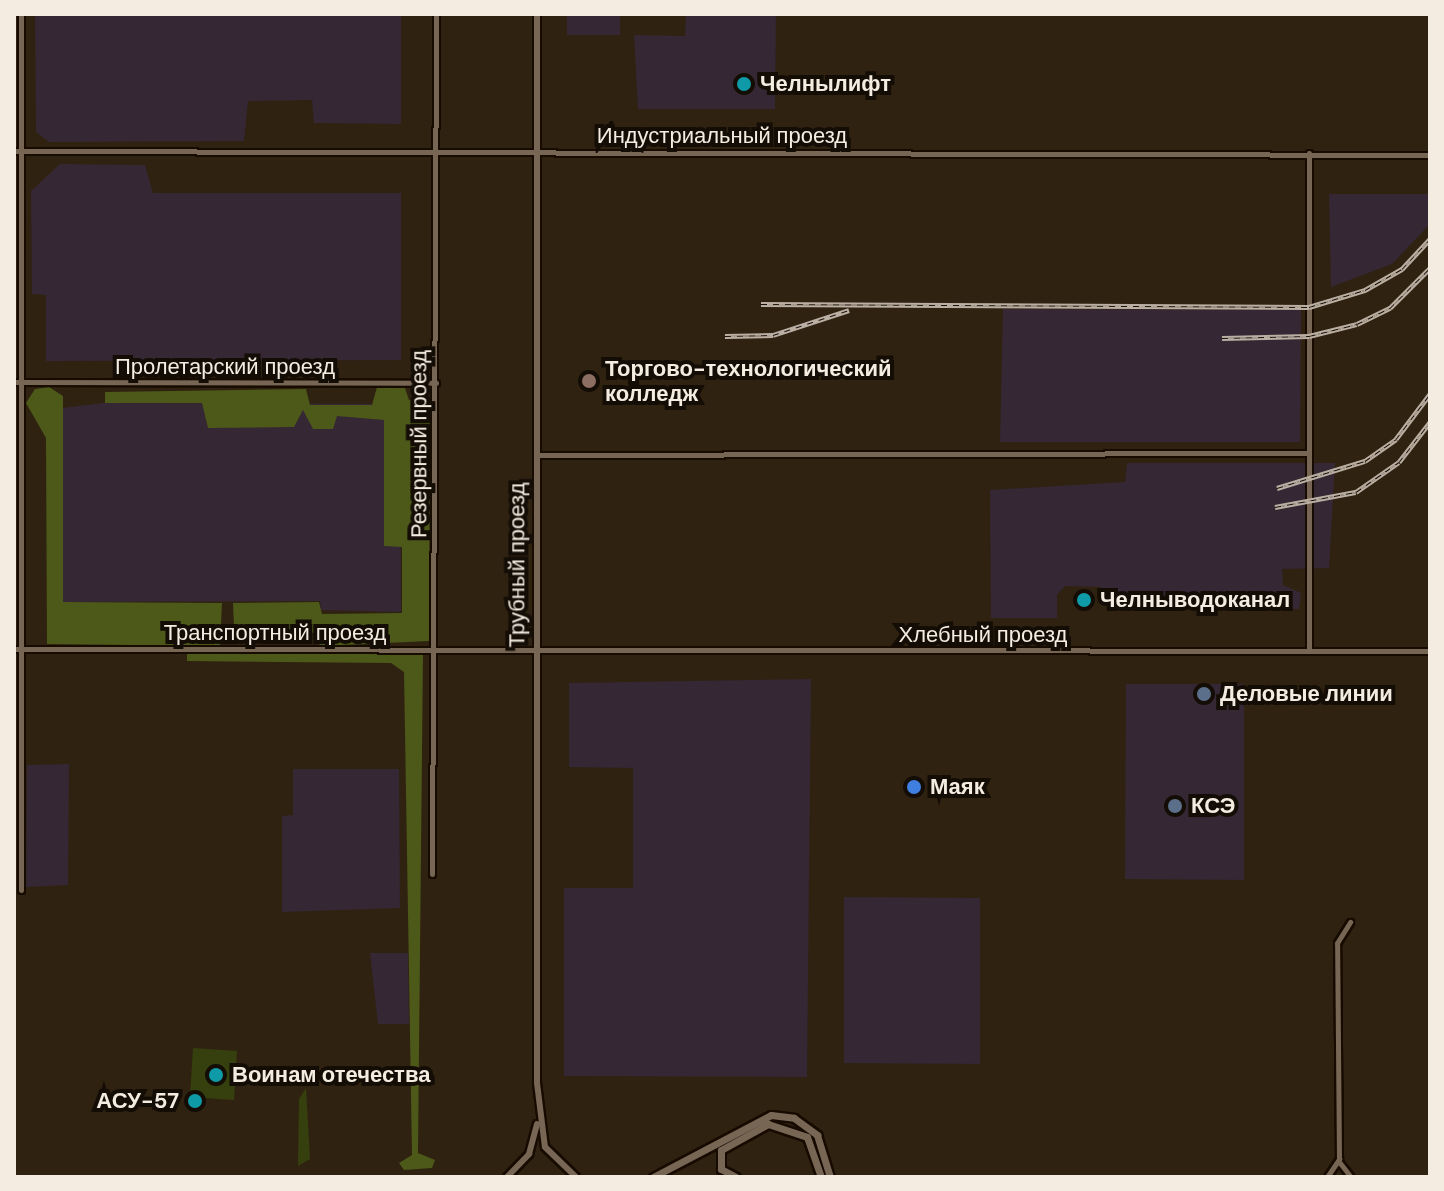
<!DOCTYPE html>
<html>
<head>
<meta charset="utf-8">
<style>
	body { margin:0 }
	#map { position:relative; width:1444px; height:1191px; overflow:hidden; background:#302211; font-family:"DM Sans",sans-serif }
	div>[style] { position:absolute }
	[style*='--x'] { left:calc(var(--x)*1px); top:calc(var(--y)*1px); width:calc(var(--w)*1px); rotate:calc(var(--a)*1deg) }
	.commercial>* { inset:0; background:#352733 }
	.green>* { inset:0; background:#36400e }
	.forest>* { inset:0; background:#4c5919 }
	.roads { filter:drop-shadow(2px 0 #170b00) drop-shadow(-2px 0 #170b00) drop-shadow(0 2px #170b00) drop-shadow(0 -2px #170b00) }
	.minor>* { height:5px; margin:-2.5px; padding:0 2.5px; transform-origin:2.5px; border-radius:2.5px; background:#776654 }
	.tertiary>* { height:6px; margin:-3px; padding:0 3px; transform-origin:3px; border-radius:3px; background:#776654 }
	.secondary>* { height:7px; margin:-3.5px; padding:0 3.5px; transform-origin:3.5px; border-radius:3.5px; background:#776654 }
	.rail>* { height:5px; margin-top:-2.5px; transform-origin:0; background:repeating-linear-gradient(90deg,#130d06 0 6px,#baafa2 0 12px); box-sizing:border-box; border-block:2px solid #baafa2 }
	.dots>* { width:22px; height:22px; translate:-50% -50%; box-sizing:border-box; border:4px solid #130d06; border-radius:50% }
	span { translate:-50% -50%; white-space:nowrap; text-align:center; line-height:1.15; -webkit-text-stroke:8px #130d06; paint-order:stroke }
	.poi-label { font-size:22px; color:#f5ece1; font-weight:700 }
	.left { translate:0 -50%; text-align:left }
	.right { translate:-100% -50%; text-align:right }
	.street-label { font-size:22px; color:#f5ece1 }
	.frame { position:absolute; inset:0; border:16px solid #f5ece1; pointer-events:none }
</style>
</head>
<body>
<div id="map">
	<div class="commercial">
		<div style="clip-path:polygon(35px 14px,401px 14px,401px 124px,314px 123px,312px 100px,248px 101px,244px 141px,49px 142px,36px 132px)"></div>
		<div style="clip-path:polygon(567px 14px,620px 14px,620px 35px,567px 35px)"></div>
		<div style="clip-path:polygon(686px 14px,776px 14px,775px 109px,638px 109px,634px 35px,685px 36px)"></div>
		<div style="clip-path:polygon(60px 164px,145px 165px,153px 193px,401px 193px,401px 360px,46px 361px,46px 295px,32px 294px,31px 191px)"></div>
		<div style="clip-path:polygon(1329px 194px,1430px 194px,1430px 224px,1392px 264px,1331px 287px)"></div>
		<div style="clip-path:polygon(1003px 309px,1301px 310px,1300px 442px,1000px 442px)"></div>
		<div style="clip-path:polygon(104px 403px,400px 404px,401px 612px,321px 610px,320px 601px,63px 602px,62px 408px)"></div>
		<div style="clip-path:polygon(1127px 463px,1335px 463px,1329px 568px,1282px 569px,1283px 585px,1301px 593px,1299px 609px,1113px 608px,1101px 587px,1065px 586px,1057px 595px,1057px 618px,991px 618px,990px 490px,1125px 482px)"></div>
		<div style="clip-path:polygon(811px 679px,807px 1077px,564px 1076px,564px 888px,633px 888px,633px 768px,569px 767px,569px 683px)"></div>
		<div style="clip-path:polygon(1126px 684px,1244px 684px,1244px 880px,1125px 879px)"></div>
		<div style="clip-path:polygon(69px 764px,68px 885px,26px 887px,27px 765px)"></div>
		<div style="clip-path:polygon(293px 769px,399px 769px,400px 908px,282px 912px,282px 816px,293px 815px)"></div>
		<div style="clip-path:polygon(844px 897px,980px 898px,980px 1064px,844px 1063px)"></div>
		<div style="clip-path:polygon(370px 953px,408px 953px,409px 1024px,378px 1024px)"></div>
	</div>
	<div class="green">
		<div style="clip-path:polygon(193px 1048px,237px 1051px,234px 1100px,190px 1097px)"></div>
		<div style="clip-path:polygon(306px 1088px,310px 1159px,298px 1166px,299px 1099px)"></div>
	</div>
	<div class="forest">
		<div style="clip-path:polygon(49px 387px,63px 396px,63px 602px,222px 603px,220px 646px,47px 644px,46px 438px,26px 403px,35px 389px)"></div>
		<div style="clip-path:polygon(377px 387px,405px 388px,409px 400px,430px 405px,429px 641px,320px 646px,316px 633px,234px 627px,233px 603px,319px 602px,322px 614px,402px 613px,402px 547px,384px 546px,384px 420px,337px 416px,333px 429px,313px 429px,303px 410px,294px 427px,208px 428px,202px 403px,105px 403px,105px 392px,306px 389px,310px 405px,372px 405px)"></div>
		<div style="clip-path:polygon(187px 650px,423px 653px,418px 1153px,435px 1160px,432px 1168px,404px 1170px,399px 1163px,412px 1155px,404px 672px,391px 663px,187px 661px)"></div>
	</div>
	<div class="roads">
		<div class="minor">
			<div style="--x:14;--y:151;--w:1416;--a:0.16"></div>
			<div style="--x:1309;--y:153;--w:498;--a:90"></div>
			<div style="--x:14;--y:382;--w:422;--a:0.1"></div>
			<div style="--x:536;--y:455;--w:772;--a:-0.15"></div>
			<div style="--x:14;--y:649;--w:1416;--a:0.08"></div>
			<div style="--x:432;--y:874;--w:860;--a:-89.73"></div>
			<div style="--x:21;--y:890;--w:876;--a:-90"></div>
			<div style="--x:1340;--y:1163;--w:18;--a:52"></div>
			<div style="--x:1327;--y:1177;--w:22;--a:-56"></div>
			<div style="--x:1339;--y:1159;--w:216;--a:-90.5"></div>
			<div style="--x:1337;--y:943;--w:25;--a:-58"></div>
		</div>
		<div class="tertiary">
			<div style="--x:537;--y:14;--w:1069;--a:90"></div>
			<div style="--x:537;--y:1083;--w:64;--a:82.9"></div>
			<div style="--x:545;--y:1147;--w:43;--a:44.1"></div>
			<div style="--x:507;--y:1177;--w:32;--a:-46"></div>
			<div style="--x:529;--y:1154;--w:31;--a:-75"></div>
		</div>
		<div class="secondary">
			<div style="--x:653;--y:1177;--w:133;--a:-27.7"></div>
			<div style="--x:771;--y:1115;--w:23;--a:7"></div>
			<div style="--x:794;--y:1118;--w:29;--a:36"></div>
			<div style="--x:817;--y:1135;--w:44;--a:72.8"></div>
			<div style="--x:736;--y:1177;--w:17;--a:-152"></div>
			<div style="--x:721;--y:1169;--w:19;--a:-90"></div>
			<div style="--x:721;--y:1150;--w:54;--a:-29"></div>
			<div style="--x:768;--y:1124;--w:41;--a:18.4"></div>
			<div style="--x:807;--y:1137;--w:42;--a:70.7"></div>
		</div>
	</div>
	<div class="rail">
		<div style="--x:761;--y:304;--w:548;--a:0.31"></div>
		<div style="--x:1309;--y:307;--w:59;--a:-16.9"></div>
		<div style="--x:1365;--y:290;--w:43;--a:-29.6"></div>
		<div style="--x:1402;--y:269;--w:41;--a:-47"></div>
		<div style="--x:725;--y:336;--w:48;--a:-1.2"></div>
		<div style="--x:773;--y:335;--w:80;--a:-18.2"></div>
		<div style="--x:1222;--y:338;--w:87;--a:-1.3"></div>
		<div style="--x:1309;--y:336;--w:49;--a:-14"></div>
		<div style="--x:1357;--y:324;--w:37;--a:-26"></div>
		<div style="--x:1390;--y:308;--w:57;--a:-45"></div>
		<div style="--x:1277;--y:488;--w:92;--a:-17.1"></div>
		<div style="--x:1365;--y:461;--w:38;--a:-35"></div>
		<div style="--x:1396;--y:439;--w:56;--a:-52.9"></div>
		<div style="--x:1275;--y:507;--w:82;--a:-10.5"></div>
		<div style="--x:1356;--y:492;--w:52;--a:-34.9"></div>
		<div style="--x:1399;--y:462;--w:51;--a:-52.2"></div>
	</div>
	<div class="dots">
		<div style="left:744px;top:84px;background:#0f9aa8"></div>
		<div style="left:589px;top:381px;background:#8d6e63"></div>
		<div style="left:1084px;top:600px;background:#0f9aa8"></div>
		<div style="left:1204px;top:694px;background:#5c6f8a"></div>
		<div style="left:914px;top:787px;background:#3f7fe0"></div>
		<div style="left:1175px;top:806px;background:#5c6f8a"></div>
		<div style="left:216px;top:1075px;background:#0f9aa8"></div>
		<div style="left:195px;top:1101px;background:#0f9aa8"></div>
	</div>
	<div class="poi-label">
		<span class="left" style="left:760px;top:84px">Челнылифт</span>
		<span class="left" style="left:605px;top:381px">Торгово-технологический<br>колледж</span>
		<span class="left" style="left:1100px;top:600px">Челныводоканал</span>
		<span class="left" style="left:1220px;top:694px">Деловые линии</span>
		<span class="left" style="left:930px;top:787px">Маяк</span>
		<span class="left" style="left:1191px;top:806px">КСЭ</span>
		<span class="left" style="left:232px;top:1075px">Воинам отечества</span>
		<span class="right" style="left:179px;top:1101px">АСУ-57</span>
	</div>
	<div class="street-label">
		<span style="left:722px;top:136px">Индустриальный проезд</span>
		<span style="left:225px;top:367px">Пролетарский проезд</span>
		<span style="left:419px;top:444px;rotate:-90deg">Резервный проезд</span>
		<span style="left:517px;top:565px;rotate:-90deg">Трубный проезд</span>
		<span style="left:275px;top:633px">Транспортный проезд</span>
		<span style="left:983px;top:635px">Хлебный проезд</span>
	</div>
	<div class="frame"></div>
</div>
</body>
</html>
